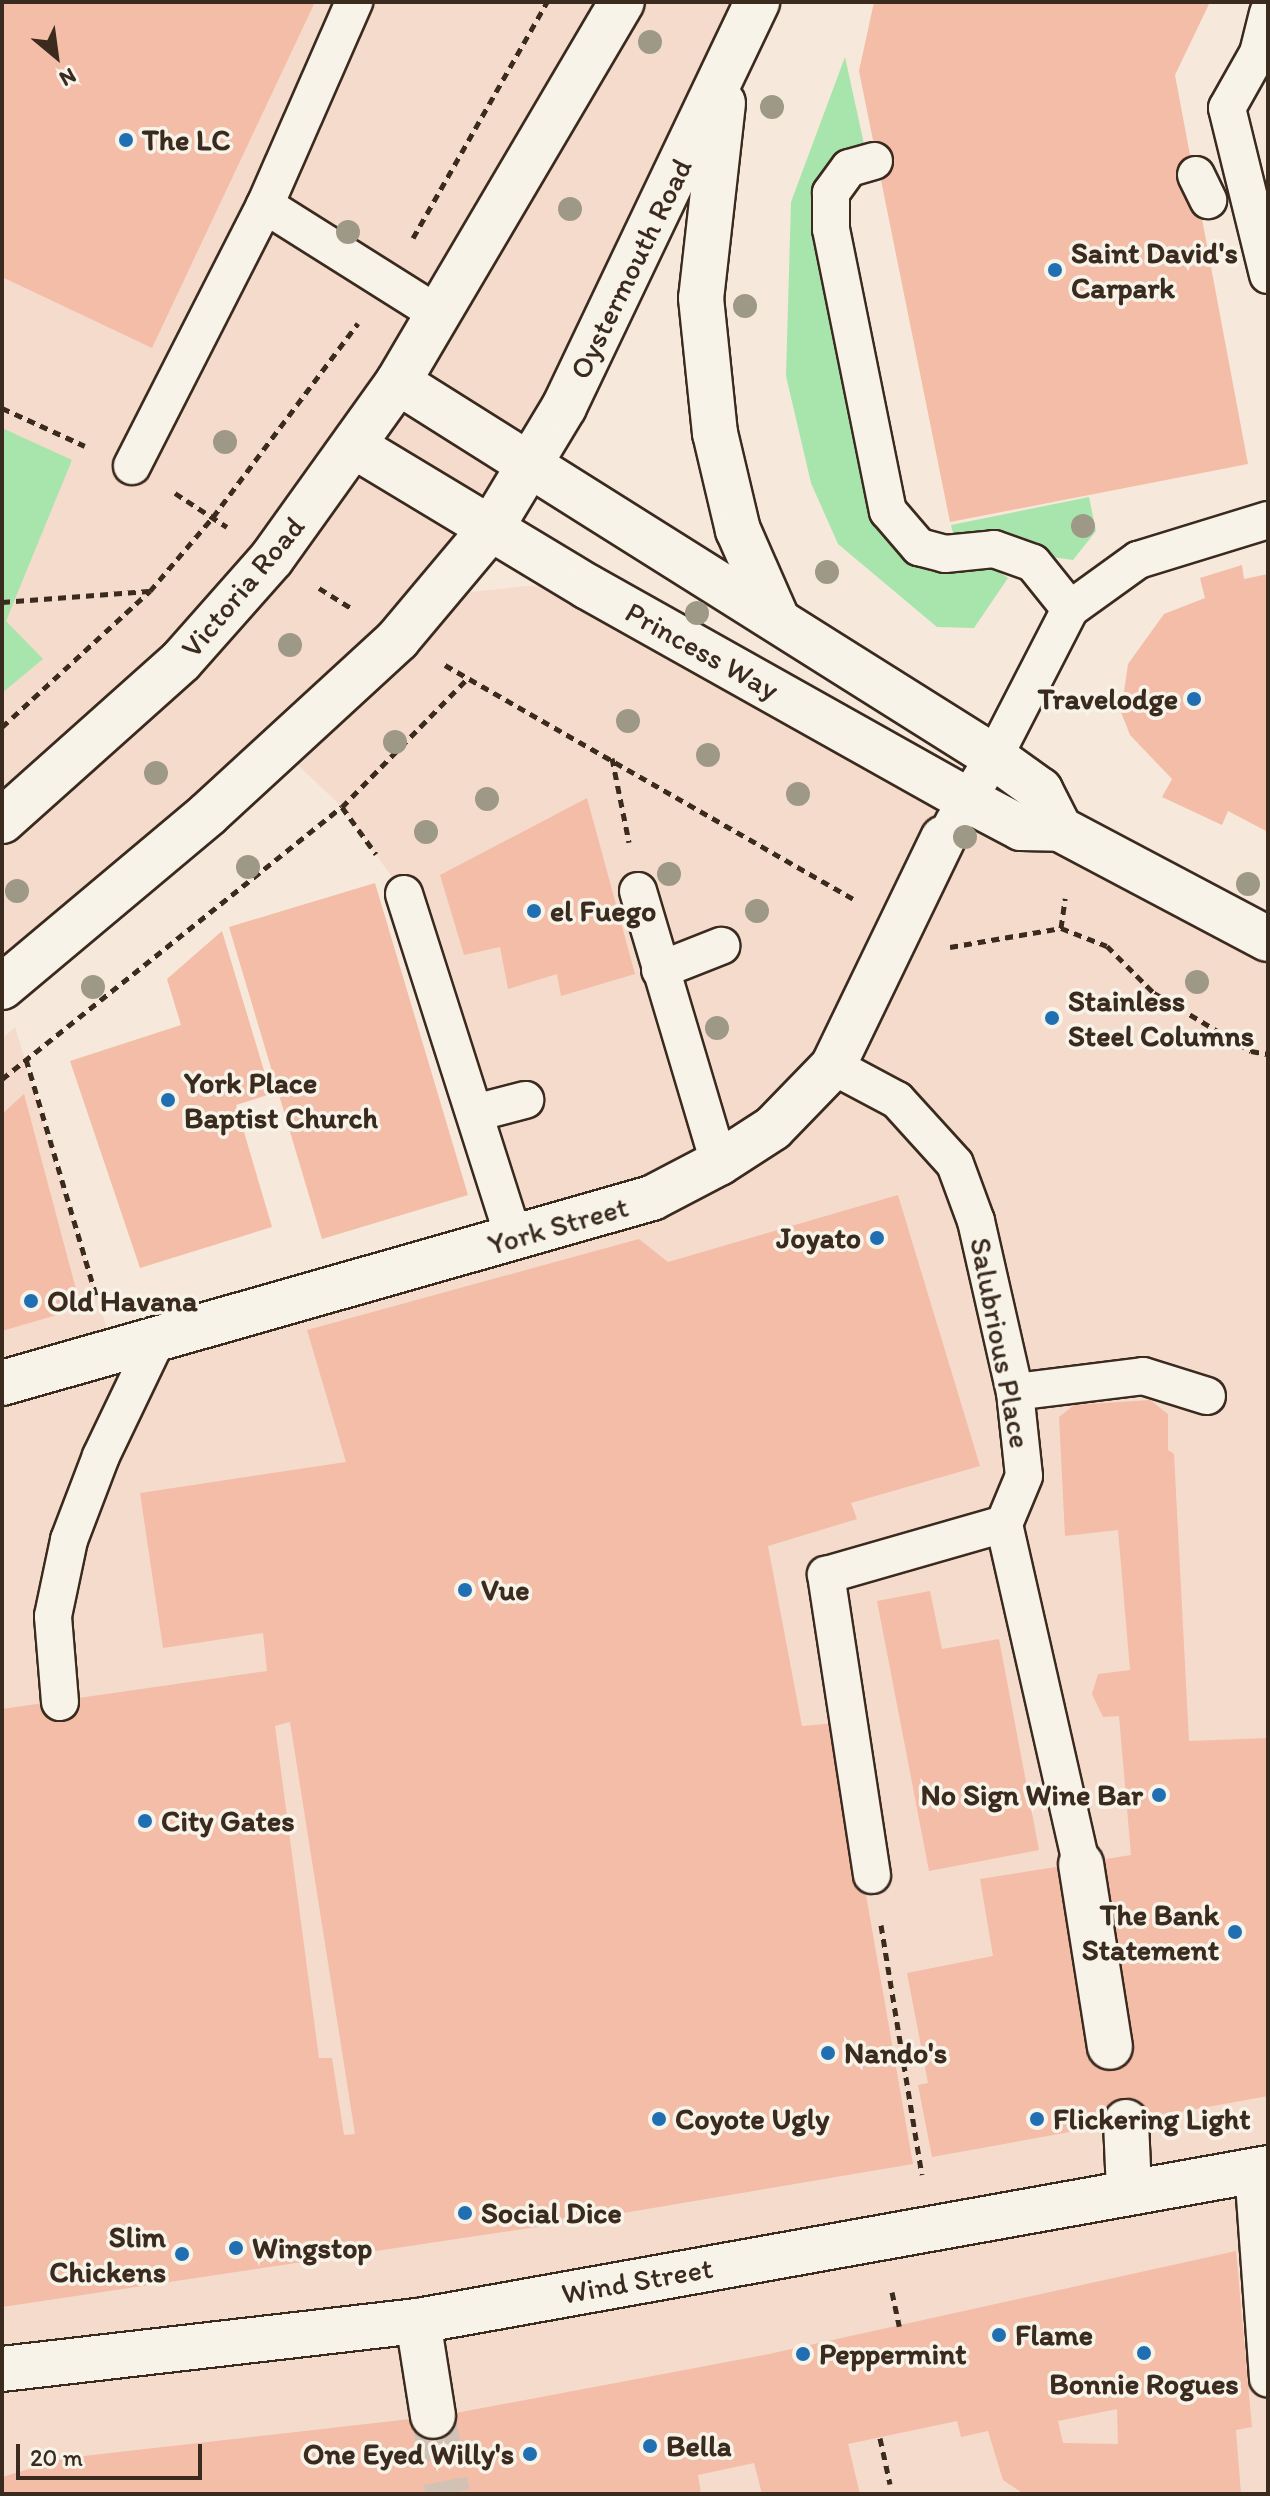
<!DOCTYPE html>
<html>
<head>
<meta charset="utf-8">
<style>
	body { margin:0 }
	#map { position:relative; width:1270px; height:2496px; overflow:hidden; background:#f6e8db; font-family:Itim,sans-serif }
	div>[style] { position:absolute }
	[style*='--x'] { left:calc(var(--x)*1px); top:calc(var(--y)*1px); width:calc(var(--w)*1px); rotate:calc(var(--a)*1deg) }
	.built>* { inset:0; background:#f5dbcc }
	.green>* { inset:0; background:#a7e5ac }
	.building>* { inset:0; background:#f4bda8 }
	.pedestrian-tunnel>* { height:44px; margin-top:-22px; transform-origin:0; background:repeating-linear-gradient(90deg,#d1c2b5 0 44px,transparent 0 66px) }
	.path>* { height:5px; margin-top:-2.5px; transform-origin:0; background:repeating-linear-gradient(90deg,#3b2a1e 0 8px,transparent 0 14px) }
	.roads { filter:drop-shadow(2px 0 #3b2a1e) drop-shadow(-2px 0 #3b2a1e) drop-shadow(0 2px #3b2a1e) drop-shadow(0 -2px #3b2a1e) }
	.service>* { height:36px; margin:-18px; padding:0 18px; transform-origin:18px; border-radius:18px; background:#f7f3e8 }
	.pedestrian>* { height:44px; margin:-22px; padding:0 22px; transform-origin:22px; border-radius:22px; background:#f7f3e8 }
	.minor>* { height:44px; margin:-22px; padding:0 22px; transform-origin:22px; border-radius:22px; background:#f7f3e8 }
	.tertiary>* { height:44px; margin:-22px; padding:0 22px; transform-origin:22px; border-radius:22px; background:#f7f3e8 }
	.primary>* { height:44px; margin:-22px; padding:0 22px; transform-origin:22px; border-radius:22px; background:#f7f3e8 }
	.trees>* { width:24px; height:24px; margin:-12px; border-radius:50%; background:#9e9987 }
	.dots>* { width:22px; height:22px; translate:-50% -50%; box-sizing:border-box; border:4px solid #f7f3e8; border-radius:50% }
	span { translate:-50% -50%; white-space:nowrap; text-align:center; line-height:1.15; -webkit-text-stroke:7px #f7f3e8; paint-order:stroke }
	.poi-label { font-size:30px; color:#3b2a1e; font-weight:700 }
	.left { translate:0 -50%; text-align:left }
	.right { translate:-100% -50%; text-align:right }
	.street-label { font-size:30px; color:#3b2a1e }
	.frame { position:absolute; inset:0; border:4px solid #3b2a1e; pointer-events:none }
	.north { position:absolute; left:16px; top:16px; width:80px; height:80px; -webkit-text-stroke:6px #f7f3e8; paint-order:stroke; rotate:151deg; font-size:22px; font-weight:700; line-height:32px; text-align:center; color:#3b2a1e }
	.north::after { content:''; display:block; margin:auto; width:28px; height:36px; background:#3b2a1e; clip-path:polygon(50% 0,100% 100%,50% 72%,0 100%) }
	.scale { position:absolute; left:16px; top:2444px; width:186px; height:36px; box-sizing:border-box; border:4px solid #3b2a1e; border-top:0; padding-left:10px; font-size:24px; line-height:28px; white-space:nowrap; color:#3b2a1e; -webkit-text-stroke:6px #f7f3e8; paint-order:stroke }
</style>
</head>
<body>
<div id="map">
	<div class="built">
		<div style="clip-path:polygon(2px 2px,763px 2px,533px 495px,2px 1015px)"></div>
		<div style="clip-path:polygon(528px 586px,588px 587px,1268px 939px,1268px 2494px,2px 2494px,2px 1039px,15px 1027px,113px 1349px,514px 1239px,404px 894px,342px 807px,280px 748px,461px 593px)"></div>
	</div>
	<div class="green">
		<div style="clip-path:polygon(845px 57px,864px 144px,829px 172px,872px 503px,889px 540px,931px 572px,992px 567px,1008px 578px,974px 628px,937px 627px,838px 544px,811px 483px,786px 376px,791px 202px)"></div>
		<div style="clip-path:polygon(2px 428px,72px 460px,6px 621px,43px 659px,2px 693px)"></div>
		<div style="clip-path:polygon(1089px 497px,1096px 531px,1073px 560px,1052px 557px,1011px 533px,954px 537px,951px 525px)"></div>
	</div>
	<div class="building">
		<div style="clip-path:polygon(2px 2px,315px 2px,152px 348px,2px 277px)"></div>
		<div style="clip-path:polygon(874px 2px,1210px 2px,1175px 75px,1248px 464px,950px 522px,859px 71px)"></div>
		<div style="clip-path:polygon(1242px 565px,1244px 579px,1268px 574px,1268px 832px,1228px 811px,1222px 825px,1162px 797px,1172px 779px,1130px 735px,1121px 712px,1128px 664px,1164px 614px,1205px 598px,1200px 578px)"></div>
		<div style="clip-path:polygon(587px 798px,635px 974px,561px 996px,557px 974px,508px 989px,500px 947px,464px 955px,440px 875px)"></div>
		<div style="clip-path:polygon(375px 883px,468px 1195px,322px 1239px,229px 927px)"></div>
		<div style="clip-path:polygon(222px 931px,271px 1094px,236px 1105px,272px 1227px,140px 1268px,70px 1061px,181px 1025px,167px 979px)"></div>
		<div style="clip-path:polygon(24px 1094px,81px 1308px,2px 1331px,2px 1114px)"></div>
		<div style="clip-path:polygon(evenodd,898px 1195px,980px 1466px,851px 1503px,857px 1519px,768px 1546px,802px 1726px,836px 1723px,913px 2164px,564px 2223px,2px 2307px,2px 1709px,267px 1671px,263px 1633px,163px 1648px,140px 1493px,346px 1462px,307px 1330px,639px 1239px,668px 1262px,898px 1195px,290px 1722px,355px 2134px,344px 2135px,332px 2058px,319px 2058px,275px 1726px,290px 1722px)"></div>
		<div style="clip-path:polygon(1150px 1400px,1168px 1414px,1168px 1450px,1174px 1454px,1189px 1741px,1268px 1738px,1268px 2096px,932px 2157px,918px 2085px,928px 2083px,907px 1973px,993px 1956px,980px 1879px,1131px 1855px,1119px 1716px,1103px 1717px,1092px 1694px,1098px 1674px,1130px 1670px,1118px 1530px,1065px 1536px,1059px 1417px,1074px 1405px)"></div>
		<div style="clip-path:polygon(930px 1591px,942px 1649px,999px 1639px,1039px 1850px,929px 1871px,877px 1601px)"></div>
		<div style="clip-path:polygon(evenodd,1236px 2251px,1252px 2427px,1236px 2430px,1241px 2494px,1024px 2494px,1003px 2480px,988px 2431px,961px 2437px,957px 2421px,848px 2444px,860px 2494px,762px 2494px,754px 2463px,698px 2475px,701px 2494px,2px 2494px,2px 2477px,66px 2458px,445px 2415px,769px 2354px,1236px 2251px,1117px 2409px,1118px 2444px,1063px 2443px,1058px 2421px,1117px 2409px)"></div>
	</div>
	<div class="pedestrian-tunnel">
		<div style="--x:433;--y:2416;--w:79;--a:79.1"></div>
	</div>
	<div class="path">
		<div style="--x:413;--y:238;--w:271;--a:-60.4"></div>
		<div style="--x:2;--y:408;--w:91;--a:24.6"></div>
		<div style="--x:175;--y:493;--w:62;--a:33.2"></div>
		<div style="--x:319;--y:588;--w:38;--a:32"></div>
		<div style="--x:2;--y:602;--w:147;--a:-4.3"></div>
		<div style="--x:445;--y:665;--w:470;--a:29.8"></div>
		<div style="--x:2;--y:727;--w:201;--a:-42.6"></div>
		<div style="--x:150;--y:591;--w:97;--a:-49.6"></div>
		<div style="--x:213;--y:517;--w:242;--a:-53.2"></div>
		<div style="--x:612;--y:758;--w:86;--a:78.6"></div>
		<div style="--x:342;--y:807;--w:58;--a:54.1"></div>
		<div style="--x:1061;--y:928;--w:30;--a:-82"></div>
		<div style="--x:950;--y:947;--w:113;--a:-9.7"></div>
		<div style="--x:1061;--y:928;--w:49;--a:21.4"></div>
		<div style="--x:1107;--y:946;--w:66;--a:45"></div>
		<div style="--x:1154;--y:993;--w:113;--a:30.9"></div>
		<div style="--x:1251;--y:1051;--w:17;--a:10"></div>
		<div style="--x:26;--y:1059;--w:250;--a:73.5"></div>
		<div style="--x:2;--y:1079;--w:435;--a:-38.7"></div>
		<div style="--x:342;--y:807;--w:180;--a:-45.7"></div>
		<div style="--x:881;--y:1925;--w:253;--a:80.7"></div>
		<div style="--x:892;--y:2292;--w:35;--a:78"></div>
		<div style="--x:880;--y:2438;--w:47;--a:77.7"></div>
	</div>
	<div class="roads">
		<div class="service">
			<div style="--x:1268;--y:13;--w:41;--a:104"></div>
			<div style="--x:1258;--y:53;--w:63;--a:119.4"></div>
			<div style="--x:1227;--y:108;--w:172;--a:76.2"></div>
			<div style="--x:874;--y:161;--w:26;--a:164"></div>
			<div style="--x:849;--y:168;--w:31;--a:126"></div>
			<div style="--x:831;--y:193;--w:36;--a:90"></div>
			<div style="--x:831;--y:229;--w:288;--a:78.6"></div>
			<div style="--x:888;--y:511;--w:48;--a:49.3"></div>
			<div style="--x:919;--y:547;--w:27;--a:15"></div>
			<div style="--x:945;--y:554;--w:49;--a:-5.8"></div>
			<div style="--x:994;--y:549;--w:41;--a:19.7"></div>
			<div style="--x:1033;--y:563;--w:59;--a:51.2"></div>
			<div style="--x:1196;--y:175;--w:28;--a:64"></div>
			<div style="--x:265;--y:205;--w:207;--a:32.2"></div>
			<div style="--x:132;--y:466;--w:293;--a:-63"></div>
			<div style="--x:265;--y:205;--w:222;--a:-66.3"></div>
			<div style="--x:953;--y:823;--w:78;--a:-58.2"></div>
			<div style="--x:994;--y:757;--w:166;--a:-62.8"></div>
			<div style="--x:1070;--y:609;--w:84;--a:-35.8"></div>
			<div style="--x:1138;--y:560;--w:136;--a:-17.1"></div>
			<div style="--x:638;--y:891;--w:284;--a:73.4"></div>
			<div style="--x:404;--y:894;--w:362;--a:72.3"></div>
			<div style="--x:660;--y:970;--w:66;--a:-21.5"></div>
			<div style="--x:833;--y:1066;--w:72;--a:28"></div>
			<div style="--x:897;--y:1100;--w:86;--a:47.8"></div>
			<div style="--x:955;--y:1164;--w:61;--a:69.8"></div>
			<div style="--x:976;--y:1221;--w:175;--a:77.2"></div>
			<div style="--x:1015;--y:1392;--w:84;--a:83.9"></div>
			<div style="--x:1024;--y:1476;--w:52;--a:112.6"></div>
			<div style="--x:1004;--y:1524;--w:349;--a:77.2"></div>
			<div style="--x:475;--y:1113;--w:52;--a:-14.6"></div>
			<div style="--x:1015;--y:1392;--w:129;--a:-7.1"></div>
			<div style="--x:1143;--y:1376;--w:67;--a:17.4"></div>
			<div style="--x:60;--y:1702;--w:86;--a:-94.7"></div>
			<div style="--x:53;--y:1616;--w:78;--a:-78.1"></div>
			<div style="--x:69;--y:1540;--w:90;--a:-69.1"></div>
			<div style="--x:101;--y:1456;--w:132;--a:-64.4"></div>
			<div style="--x:872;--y:1875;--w:304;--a:-98.7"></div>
			<div style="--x:826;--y:1575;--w:185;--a:-16"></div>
			<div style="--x:1253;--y:2169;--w:210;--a:85.9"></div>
		</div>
		<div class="pedestrian">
			<div style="--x:1081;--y:1864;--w:185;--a:81"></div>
			<div style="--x:1126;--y:2122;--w:70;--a:87.5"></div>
			<div style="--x:418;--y:2321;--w:96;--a:81"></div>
			<div style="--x:2;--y:2369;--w:419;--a:-6.6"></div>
			<div style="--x:418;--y:2321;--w:864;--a:-10.2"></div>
		</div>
		<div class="minor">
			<div style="--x:2;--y:1383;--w:676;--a:-15.89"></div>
			<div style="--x:652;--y:1198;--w:76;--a:-27.6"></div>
			<div style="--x:719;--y:1163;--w:64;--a:-32.9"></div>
			<div style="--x:773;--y:1128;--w:86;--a:-45.9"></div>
			<div style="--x:833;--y:1066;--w:253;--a:-64.2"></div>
		</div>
		<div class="tertiary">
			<div style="--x:398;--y:382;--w:704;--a:32.18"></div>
			<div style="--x:994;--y:757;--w:57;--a:35.7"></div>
			<div style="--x:1040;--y:790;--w:44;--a:62.9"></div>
			<div style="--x:354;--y:446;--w:273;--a:31.1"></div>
			<div style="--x:588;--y:587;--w:436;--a:29.3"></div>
			<div style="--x:968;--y:800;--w:60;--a:27.8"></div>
			<div style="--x:1021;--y:828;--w:39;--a:1"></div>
			<div style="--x:1060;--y:829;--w:235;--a:27.9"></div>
		</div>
		<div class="primary">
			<div style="--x:723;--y:103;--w:196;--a:96.4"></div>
			<div style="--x:701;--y:298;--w:136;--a:84.1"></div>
			<div style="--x:715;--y:433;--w:100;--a:76.7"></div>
			<div style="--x:738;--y:530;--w:97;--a:66.3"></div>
			<div style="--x:2;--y:821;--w:240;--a:-41.8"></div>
			<div style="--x:181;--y:661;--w:137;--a:-48.5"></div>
			<div style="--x:272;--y:558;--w:216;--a:-54.4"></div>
			<div style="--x:398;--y:382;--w:441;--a:-59.5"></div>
			<div style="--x:2;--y:987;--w:269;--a:-40"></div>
			<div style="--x:208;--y:814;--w:258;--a:-42.6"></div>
			<div style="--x:398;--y:639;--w:145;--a:-50"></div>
			<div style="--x:491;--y:528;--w:141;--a:-58.9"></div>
			<div style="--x:564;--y:407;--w:449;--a:-64.5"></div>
		</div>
	</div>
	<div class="trees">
		<div style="left:650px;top:42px"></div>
		<div style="left:772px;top:107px"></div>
		<div style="left:570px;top:209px"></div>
		<div style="left:348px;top:232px"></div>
		<div style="left:745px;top:306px"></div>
		<div style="left:225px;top:442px"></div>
		<div style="left:1083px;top:526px"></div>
		<div style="left:827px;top:572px"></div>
		<div style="left:697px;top:613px"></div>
		<div style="left:290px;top:645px"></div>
		<div style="left:628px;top:721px"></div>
		<div style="left:395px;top:742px"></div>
		<div style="left:708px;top:755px"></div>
		<div style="left:156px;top:773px"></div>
		<div style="left:798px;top:794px"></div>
		<div style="left:487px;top:799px"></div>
		<div style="left:426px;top:832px"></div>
		<div style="left:965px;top:837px"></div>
		<div style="left:248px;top:867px"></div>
		<div style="left:669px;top:874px"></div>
		<div style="left:1248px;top:884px"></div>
		<div style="left:17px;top:891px"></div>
		<div style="left:757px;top:911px"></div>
		<div style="left:1197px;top:982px"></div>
		<div style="left:93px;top:987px"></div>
		<div style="left:717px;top:1028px"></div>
	</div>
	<div class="dots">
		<div style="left:126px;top:140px;background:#1f6fb2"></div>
		<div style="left:1055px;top:270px;background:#1f6fb2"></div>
		<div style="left:1194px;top:699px;background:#1f6fb2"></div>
		<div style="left:534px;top:911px;background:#1f6fb2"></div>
		<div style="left:1052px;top:1018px;background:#1f6fb2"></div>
		<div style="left:168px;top:1100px;background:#1f6fb2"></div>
		<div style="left:877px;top:1238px;background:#1f6fb2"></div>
		<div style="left:31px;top:1301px;background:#1f6fb2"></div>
		<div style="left:465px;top:1590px;background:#1f6fb2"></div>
		<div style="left:1159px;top:1795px;background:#1f6fb2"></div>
		<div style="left:145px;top:1821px;background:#1f6fb2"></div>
		<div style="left:1235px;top:1932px;background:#1f6fb2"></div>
		<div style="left:828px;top:2053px;background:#1f6fb2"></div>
		<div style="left:659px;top:2119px;background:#1f6fb2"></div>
		<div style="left:1037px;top:2119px;background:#1f6fb2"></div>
		<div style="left:465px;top:2213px;background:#1f6fb2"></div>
		<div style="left:236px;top:2248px;background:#1f6fb2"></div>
		<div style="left:182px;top:2254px;background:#1f6fb2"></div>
		<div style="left:999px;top:2335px;background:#1f6fb2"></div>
		<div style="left:1144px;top:2353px;background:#1f6fb2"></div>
		<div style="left:803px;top:2354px;background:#1f6fb2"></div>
		<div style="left:650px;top:2446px;background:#1f6fb2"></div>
		<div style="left:530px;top:2454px;background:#1f6fb2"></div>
	</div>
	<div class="poi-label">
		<span class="left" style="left:142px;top:140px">The LC</span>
		<span class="left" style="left:1071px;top:270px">Saint David's<br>Carpark</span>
		<span class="right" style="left:1178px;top:699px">Travelodge</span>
		<span class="left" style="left:550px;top:911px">el Fuego</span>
		<span class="left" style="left:1068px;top:1018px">Stainless<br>Steel Columns</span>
		<span class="left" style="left:184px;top:1100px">York Place<br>Baptist Church</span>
		<span class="right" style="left:861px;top:1238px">Joyato</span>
		<span class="left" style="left:47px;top:1301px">Old Havana</span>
		<span class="left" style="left:481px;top:1590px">Vue</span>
		<span class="right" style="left:1143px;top:1795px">No Sign Wine Bar</span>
		<span class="left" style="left:161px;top:1821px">City Gates</span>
		<span class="right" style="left:1219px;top:1932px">The Bank<br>Statement</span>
		<span class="left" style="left:844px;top:2053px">Nando's</span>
		<span class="left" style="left:675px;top:2119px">Coyote Ugly</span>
		<span class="left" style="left:1053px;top:2119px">Flickering Light</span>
		<span class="left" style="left:481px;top:2213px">Social Dice</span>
		<span class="right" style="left:166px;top:2254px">Slim<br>Chickens</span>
		<span class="left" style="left:252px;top:2248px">Wingstop</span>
		<span class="left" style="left:1015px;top:2335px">Flame</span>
		<span class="left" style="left:819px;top:2354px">Peppermint</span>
		<span style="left:1144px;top:2384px">Bonnie Rogues</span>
		<span class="left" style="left:666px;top:2446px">Bella</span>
		<span class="right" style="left:514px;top:2454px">One Eyed Willy's</span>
	</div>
	<div class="street-label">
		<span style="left:631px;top:269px;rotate:-64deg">Oystermouth Road</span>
		<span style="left:243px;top:587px;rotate:-50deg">Victoria Road</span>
		<span style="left:702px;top:651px;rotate:29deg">Princess Way</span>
		<span style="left:558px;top:1226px;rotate:-16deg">York Street</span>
		<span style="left:1000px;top:1343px;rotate:79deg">Salubrious Place</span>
		<span style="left:637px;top:2281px;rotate:-10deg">Wind Street</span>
	</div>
	<div class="frame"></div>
	<div class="north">N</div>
	<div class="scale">20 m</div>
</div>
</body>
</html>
